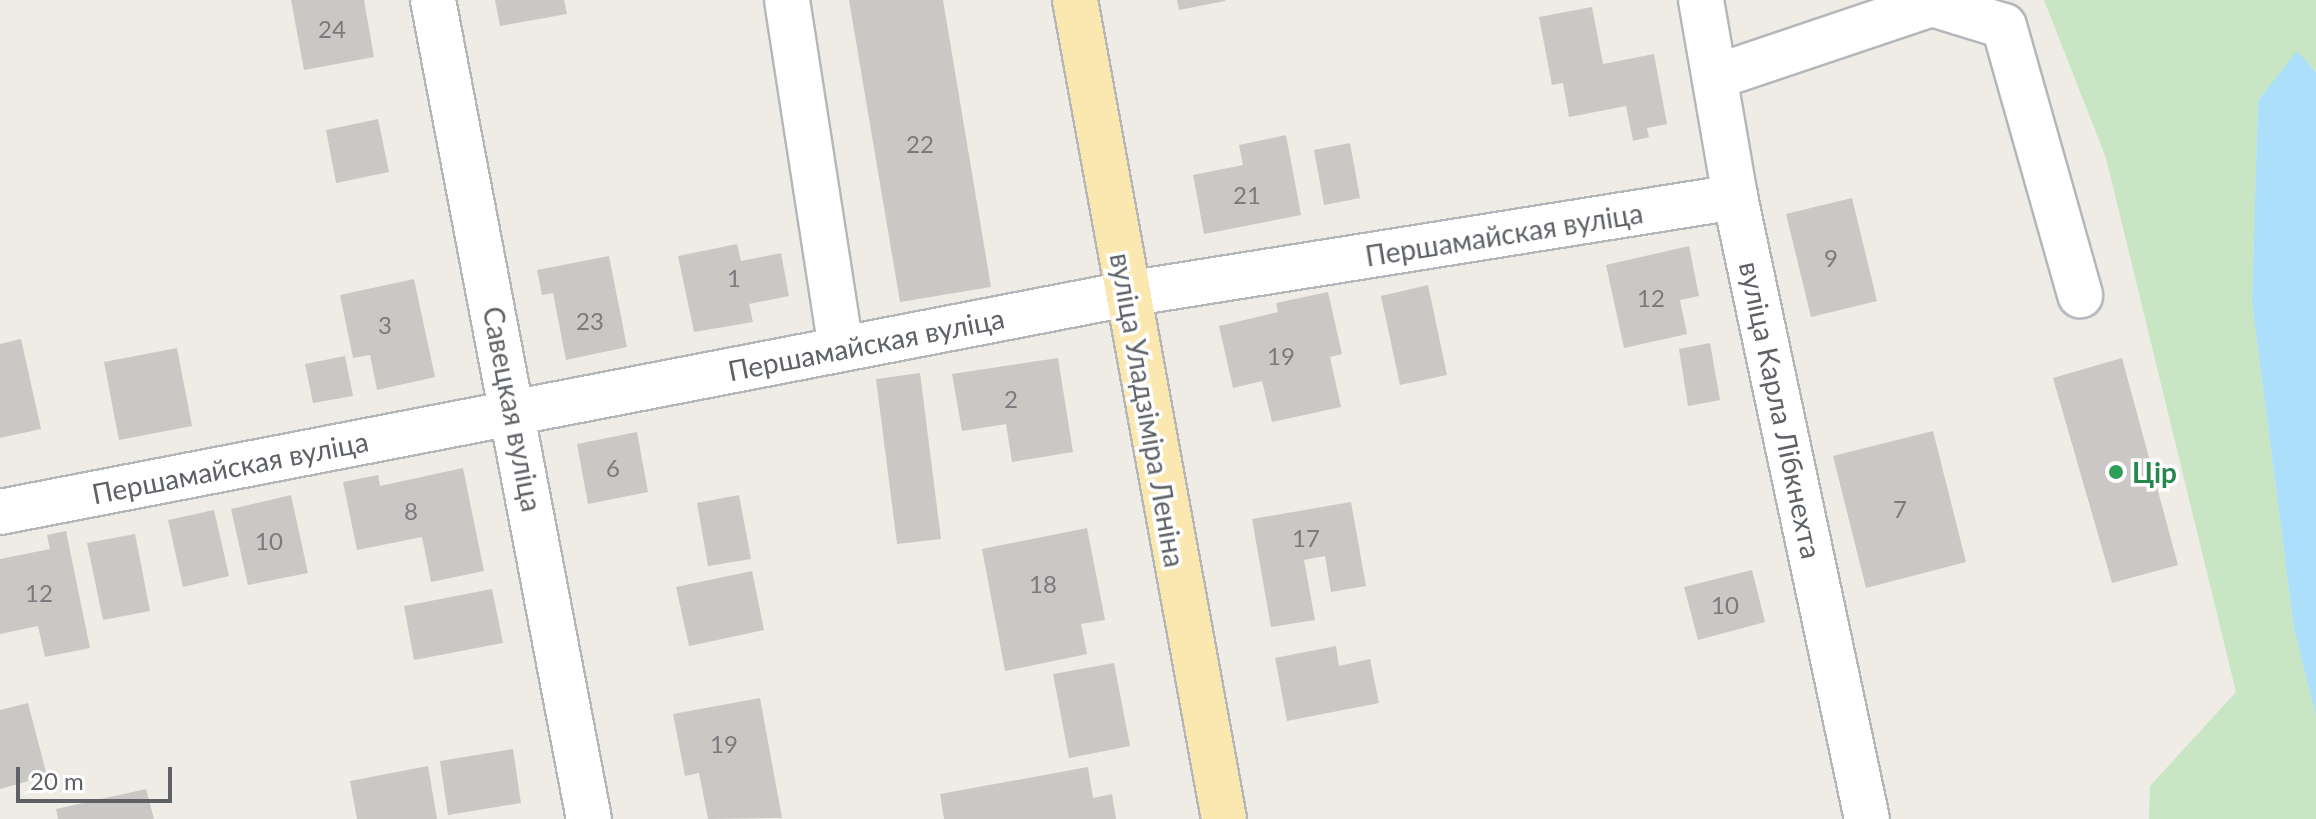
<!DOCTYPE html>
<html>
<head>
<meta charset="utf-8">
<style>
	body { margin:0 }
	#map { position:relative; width:2316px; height:819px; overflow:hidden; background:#efece6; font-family:Lato,sans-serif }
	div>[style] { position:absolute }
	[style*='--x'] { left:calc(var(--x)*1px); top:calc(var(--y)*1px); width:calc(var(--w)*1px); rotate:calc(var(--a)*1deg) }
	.green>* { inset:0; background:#c8e5c4 }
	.water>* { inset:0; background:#abdffa }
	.building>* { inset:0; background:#cbc7c4 }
	.roads { filter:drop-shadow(2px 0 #b3b7ba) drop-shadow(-2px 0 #b3b7ba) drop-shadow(0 2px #b3b7ba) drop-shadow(0 -2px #b3b7ba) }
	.minor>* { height:44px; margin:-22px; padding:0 22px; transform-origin:22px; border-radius:22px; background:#fff }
	.major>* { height:44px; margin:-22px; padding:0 22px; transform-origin:22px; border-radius:22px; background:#fbe7b0 }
	.dots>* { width:22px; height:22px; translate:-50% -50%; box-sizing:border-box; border:4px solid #fff; border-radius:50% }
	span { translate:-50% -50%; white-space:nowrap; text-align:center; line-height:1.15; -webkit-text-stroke:7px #fff; paint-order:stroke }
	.number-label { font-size:24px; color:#797b7e }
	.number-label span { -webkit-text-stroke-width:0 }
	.street-label { font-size:28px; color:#5e6266 }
	.leisure-label { font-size:28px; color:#27864d; font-weight:700 }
	.left { translate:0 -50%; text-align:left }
	.scale { position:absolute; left:16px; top:767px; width:156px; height:36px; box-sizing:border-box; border:4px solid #5e6266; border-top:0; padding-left:10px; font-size:24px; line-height:28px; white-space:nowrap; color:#5e6266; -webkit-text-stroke:6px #fff; paint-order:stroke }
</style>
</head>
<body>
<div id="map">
	<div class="green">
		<div style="clip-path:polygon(2044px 0,2316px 0,2316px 71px,2297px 52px,2258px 101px,2252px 302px,2294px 629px,2316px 716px,2316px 819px,2149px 819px,2150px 786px,2236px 692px,2106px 158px)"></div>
	</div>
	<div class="water">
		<div style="clip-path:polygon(2297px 51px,2316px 72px,2316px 716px,2294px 629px,2252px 302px,2258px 101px)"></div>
	</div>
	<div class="building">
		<div style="clip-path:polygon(291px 0,364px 0,374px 57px,304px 70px)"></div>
		<div style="clip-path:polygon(495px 0,564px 0,567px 14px,500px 26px)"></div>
		<div style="clip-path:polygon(849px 0,943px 0,991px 287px,900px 302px)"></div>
		<div style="clip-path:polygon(1177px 0,1225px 0,1225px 1px,1179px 10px)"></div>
		<div style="clip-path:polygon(1592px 7px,1603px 64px,1654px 54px,1667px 124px,1647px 128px,1649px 137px,1633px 141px,1626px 106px,1569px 117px,1563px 83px,1552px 85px,1539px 17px)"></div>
		<div style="clip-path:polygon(378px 119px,389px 172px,336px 183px,326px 130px)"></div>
		<div style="clip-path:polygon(1286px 135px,1301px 215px,1204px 234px,1193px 175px,1243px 165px,1239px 145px)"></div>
		<div style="clip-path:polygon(1350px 143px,1360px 198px,1324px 205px,1314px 150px)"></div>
		<div style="clip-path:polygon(1852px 198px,1877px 301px,1811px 317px,1786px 214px)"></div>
		<div style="clip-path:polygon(737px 244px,741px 261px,781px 253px,789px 296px,749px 304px,753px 322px,694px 332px,678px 256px)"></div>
		<div style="clip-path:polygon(1689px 246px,1699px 296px,1680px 300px,1687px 334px,1624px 348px,1606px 265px)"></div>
		<div style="clip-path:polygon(609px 256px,627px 347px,566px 360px,553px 293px,542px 295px,537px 270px)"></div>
		<div style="clip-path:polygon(414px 279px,435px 377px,377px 390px,370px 355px,353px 358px,340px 295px)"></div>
		<div style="clip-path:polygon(1428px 285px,1447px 375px,1400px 385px,1381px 296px)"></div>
		<div style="clip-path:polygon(1328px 292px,1342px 354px,1330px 357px,1341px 407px,1272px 422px,1262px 381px,1233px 388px,1219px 326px,1278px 312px,1276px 303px)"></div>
		<div style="clip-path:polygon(21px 339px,41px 429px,0 438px,0 344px)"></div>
		<div style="clip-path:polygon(1710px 343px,1720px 400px,1688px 406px,1679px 349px)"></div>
		<div style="clip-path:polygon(177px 348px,192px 426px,119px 440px,104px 362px)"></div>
		<div style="clip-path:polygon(345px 356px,353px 396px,313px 403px,305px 364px)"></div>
		<div style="clip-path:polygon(1058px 358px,1073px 452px,1012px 462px,1006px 424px,962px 431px,952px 374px)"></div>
		<div style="clip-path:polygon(2122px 358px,2178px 565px,2112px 583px,2053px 378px)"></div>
		<div style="clip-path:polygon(920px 373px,941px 539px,897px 544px,876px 379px)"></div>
		<div style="clip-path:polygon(1933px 431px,1966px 562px,1866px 588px,1833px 456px)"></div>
		<div style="clip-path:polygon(637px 432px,648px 492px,588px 504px,577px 444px)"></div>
		<div style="clip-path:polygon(463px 468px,484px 571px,431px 582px,422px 537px,357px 550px,343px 482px,378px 475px,380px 486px)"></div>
		<div style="clip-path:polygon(291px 495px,308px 573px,248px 585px,231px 509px)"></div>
		<div style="clip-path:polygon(739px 495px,751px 559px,708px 566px,697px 503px)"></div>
		<div style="clip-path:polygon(1351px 502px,1366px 586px,1331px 592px,1325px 556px,1304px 560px,1315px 620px,1271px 627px,1252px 519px)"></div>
		<div style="clip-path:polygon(214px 510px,229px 576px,183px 587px,168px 520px)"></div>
		<div style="clip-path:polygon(1087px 528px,1105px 620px,1081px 624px,1087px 654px,1005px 671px,982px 549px)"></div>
		<div style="clip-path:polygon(66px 531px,90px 648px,45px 657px,38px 626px,0 634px,0 559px,50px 549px,47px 535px)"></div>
		<div style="clip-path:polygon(135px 534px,150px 611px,103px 620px,87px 543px)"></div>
		<div style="clip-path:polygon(1752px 570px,1765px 622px,1698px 640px,1684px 587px)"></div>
		<div style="clip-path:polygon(752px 571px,764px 630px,689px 646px,676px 587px)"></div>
		<div style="clip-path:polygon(492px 589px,503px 643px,414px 660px,404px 606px)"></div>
		<div style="clip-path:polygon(1336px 646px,1339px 666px,1370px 659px,1379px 703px,1287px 721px,1275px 658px)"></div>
		<div style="clip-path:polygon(1114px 663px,1130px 746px,1069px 758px,1053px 674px)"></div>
		<div style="clip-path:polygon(760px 698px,782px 818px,708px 819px,699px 773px,685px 776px,673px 714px)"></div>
		<div style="clip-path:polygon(28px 703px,47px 776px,0 789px,0 710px)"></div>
		<div style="clip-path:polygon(513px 749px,521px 803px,448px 815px,440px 761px)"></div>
		<div style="clip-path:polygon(428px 766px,437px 819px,357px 819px,350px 781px)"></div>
		<div style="clip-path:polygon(1088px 767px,1093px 798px,1112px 794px,1116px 819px,944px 819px,940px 794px)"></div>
		<div style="clip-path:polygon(146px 789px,154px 819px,58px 819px,56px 809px)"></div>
	</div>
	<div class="roads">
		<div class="minor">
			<div style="--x:433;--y:0;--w:834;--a:79.22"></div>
			<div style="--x:787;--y:0;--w:353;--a:81.2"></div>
			<div style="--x:1701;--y:0;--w:200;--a:80.2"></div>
			<div style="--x:1735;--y:197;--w:636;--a:78.02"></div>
			<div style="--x:1715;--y:77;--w:229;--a:-18.6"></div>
			<div style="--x:1932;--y:4;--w:75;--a:17"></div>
			<div style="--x:2004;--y:26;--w:280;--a:74.2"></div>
			<div style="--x:0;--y:512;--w:1148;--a:-10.95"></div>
			<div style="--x:1127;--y:294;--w:616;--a:-9.06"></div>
		</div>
		<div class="major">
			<div style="--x:1075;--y:0;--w:832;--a:79.69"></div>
		</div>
	</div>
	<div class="dots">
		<div style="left:2116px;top:472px;background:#2e9e5b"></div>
	</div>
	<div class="number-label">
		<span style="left:332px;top:29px">24</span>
		<span style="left:920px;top:144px">22</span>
		<span style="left:1247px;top:195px">21</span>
		<span style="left:1831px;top:258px">9</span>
		<span style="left:734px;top:278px">1</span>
		<span style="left:1651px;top:298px">12</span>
		<span style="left:590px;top:321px">23</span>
		<span style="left:385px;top:325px">3</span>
		<span style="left:1281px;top:356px">19</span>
		<span style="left:1011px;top:399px">2</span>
		<span style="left:613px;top:468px">6</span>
		<span style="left:1900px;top:509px">7</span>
		<span style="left:411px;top:511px">8</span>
		<span style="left:1306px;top:538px">17</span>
		<span style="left:269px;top:541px">10</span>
		<span style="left:1043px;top:584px">18</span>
		<span style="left:39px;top:593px">12</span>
		<span style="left:1725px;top:605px">10</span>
		<span style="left:724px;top:744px">19</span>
	</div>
	<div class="street-label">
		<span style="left:1504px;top:234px;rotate:-9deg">Першамайская вуліца</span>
		<span style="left:866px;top:344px;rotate:-11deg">Першамайская вуліца</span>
		<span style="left:513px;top:409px;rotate:79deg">Савецкая вуліца</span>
		<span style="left:1148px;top:410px;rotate:80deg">вуліца Уладзіміра Леніна</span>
		<span style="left:1781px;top:410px;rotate:78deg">вуліца Карла Лібкнехта</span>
		<span style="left:230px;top:467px;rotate:-11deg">Першамайская вуліца</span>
	</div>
	<div class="leisure-label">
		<span class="left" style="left:2132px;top:472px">Цір</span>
	</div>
	<div class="scale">20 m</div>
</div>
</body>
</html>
